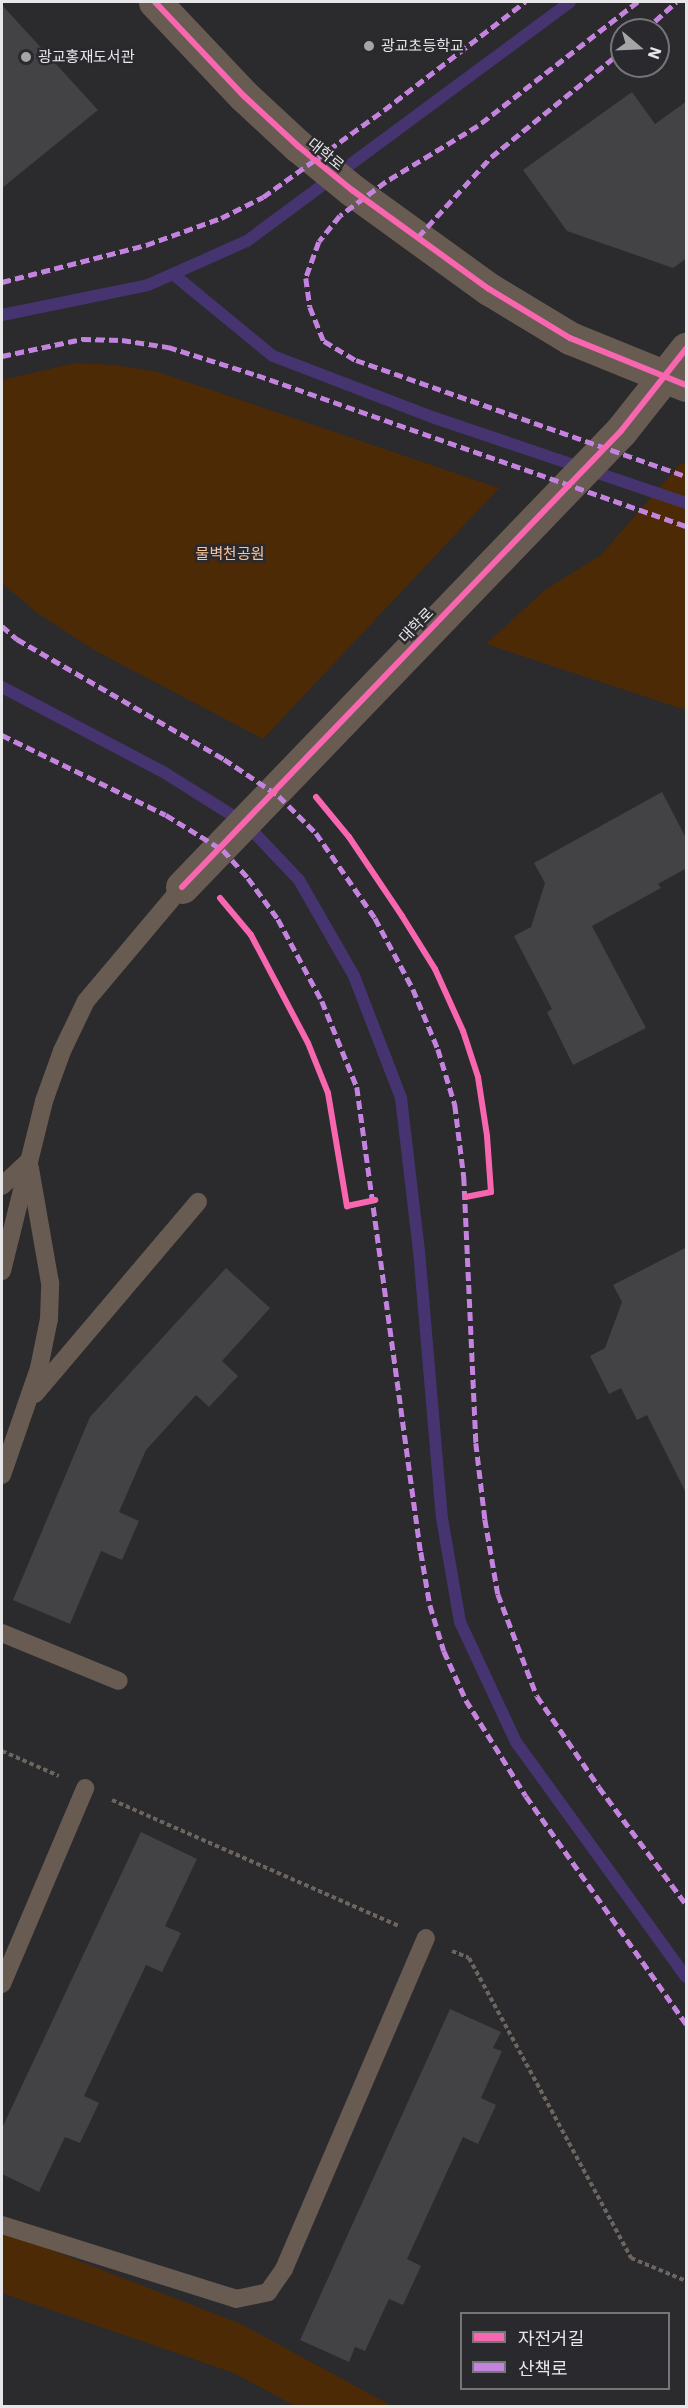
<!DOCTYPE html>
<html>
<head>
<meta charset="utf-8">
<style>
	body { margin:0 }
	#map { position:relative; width:688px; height:2408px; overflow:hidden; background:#2b2a2c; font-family:"IBM Plex Sans","Noto Sans KR",sans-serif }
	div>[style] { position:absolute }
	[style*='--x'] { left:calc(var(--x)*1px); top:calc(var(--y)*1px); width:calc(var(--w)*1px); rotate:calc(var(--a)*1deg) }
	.green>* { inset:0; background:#4d2a06 }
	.stream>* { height:12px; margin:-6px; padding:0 6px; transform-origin:6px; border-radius:6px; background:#453470 }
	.building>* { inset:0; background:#434244 }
	.path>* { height:4px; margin-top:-2px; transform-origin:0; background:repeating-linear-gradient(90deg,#6d6660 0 4.5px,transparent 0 7.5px) }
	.service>* { height:18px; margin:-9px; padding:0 9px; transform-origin:9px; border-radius:9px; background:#685b52 }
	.minor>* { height:33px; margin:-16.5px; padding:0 16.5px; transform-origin:16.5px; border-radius:16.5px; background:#685b52 }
	.tertiary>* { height:33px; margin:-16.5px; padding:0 16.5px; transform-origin:16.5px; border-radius:16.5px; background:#685b52 }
	.quiet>* { height:4.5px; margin-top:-2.25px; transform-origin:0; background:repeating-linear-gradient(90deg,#c483df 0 9px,transparent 0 13.5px) }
	.cycleway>* { height:6px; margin:-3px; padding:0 3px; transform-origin:3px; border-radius:3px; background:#f766af }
	.dots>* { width:16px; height:16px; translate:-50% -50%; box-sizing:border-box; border:3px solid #2a292d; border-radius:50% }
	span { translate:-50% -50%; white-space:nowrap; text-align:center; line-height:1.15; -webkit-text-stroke:5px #2a292d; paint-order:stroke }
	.poi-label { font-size:15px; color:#e7e6e9 }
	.left { translate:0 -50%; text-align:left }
	.street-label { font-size:15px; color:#e7e6e9 }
	.park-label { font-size:15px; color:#f9c499 }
	.frame { position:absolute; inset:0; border:3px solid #e7e6e9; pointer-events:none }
	.legend { position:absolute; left:460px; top:2312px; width:210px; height:78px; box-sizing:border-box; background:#2a292d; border:2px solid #767578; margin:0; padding:8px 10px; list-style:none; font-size:18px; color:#e7e6e9 }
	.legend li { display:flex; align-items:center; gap:12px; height:30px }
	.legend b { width:30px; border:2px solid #767578 }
	.north { position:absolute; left:610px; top:18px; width:60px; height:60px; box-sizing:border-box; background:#2a292d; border:2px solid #767578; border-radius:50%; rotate:109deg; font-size:16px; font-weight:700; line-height:24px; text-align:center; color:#e7e6e9 }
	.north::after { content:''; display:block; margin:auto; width:21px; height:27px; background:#a5a4a7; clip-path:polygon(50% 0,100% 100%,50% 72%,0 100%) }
</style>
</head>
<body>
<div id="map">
	<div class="green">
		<div style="clip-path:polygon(75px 363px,115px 365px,158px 372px,499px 488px,263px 739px,94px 650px,36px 612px,2px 583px,2px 380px)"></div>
		<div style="clip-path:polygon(680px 464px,686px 464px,686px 710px,486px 644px,545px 590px,601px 555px)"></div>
		<div style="clip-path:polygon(2px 2231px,241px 2324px,392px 2406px,295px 2406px,234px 2373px,2px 2293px)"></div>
	</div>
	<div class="stream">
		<div style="--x:173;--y:274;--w:129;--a:39.4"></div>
		<div style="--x:273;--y:356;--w:170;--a:21"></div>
		<div style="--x:432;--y:417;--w:268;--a:18.7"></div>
		<div style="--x:2;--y:315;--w:149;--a:-11.6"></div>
		<div style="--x:148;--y:285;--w:108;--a:-24"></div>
		<div style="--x:247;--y:241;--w:402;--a:-36.5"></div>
		<div style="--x:2;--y:687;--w:184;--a:27.8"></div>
		<div style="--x:165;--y:773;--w:96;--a:32.2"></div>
		<div style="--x:246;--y:824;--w:77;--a:46.6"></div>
		<div style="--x:299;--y:880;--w:111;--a:60.2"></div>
		<div style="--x:354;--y:976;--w:131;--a:68.9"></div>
		<div style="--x:401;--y:1098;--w:154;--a:83.3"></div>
		<div style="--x:419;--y:1251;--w:268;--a:85.1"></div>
		<div style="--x:442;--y:1518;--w:106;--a:80.2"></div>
		<div style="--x:460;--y:1622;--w:132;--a:65"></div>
		<div style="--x:516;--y:1742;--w:290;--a:54.1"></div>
	</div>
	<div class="building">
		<div style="clip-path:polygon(2px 5px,98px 110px,2px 188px)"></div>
		<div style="clip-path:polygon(632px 92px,655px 124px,687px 101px,687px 258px,673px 268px,567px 231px,523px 170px)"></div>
		<div style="clip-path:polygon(662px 792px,687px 840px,687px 868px,658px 884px,661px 888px,592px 926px,646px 1028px,573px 1065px,547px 1012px,552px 1009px,514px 936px,531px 927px,545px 883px,534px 863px)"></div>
		<div style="clip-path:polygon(687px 1247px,687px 1495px,647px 1415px,637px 1420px,621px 1388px,609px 1394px,590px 1356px,605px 1348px,622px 1302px,613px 1285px)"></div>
		<div style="clip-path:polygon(226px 1268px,270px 1308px,222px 1361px,238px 1376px,209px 1407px,196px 1395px,146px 1450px,119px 1512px,139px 1521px,122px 1560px,101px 1551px,70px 1624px,13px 1600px,90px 1417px)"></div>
		<div style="clip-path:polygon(141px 1832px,197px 1859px,165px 1926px,181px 1933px,162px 1972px,146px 1965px,84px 2096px,99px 2103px,80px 2143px,65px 2137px,39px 2192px,2px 2174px,2px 2128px)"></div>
		<div style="clip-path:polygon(450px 2009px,501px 2032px,493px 2048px,502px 2051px,481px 2098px,496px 2105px,478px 2144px,463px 2137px,407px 2259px,421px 2266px,403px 2305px,389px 2299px,365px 2351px,355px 2347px,349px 2362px,300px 2340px)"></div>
	</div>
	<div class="path">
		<div style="--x:2;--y:1751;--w:62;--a:23.7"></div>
		<div style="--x:112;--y:1800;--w:313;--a:23.7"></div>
		<div style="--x:452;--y:1951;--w:18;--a:22"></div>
		<div style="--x:469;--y:1958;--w:341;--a:61.6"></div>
		<div style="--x:631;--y:2258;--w:60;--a:22.7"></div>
	</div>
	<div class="service">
		<div style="--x:2;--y:1186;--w:37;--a:-43"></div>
		<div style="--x:2;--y:1271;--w:175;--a:-76.1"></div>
		<div style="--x:44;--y:1101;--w:53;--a:-70.2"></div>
		<div style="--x:62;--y:1051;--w:55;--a:-64.4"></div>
		<div style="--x:86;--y:1001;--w:149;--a:-49.9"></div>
		<div style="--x:35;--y:1394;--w:252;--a:-49.7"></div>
		<div style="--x:2;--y:1475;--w:113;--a:-70.9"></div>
		<div style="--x:39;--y:1368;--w:50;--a:-78.5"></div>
		<div style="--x:49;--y:1319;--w:36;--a:-88"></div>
		<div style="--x:50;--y:1283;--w:117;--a:-99.9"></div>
		<div style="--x:2;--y:1633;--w:126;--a:22.3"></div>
		<div style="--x:2;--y:1984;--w:213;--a:-67"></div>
		<div style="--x:2;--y:2225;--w:245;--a:17.5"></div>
		<div style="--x:236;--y:2299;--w:33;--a:-12"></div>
		<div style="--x:268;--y:2292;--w:28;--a:-55"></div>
		<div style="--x:284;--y:2269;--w:360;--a:-66.8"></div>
	</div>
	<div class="minor">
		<div style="--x:182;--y:887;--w:633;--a:-46.09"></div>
		<div style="--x:621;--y:431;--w:105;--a:-51.6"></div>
	</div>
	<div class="tertiary">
		<div style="--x:155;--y:2;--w:129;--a:46.6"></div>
		<div style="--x:244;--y:96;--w:74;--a:42.8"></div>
		<div style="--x:298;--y:146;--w:70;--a:39.2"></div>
		<div style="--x:352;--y:190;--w:169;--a:35.9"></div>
		<div style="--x:489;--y:289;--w:95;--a:31.2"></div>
		<div style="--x:570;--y:338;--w:125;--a:22.1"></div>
	</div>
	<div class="quiet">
		<div style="--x:638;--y:2;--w:202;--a:142.2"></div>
		<div style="--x:478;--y:126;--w:108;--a:148.7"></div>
		<div style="--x:386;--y:182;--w:57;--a:143.5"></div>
		<div style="--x:340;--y:216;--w:33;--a:129"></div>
		<div style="--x:319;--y:242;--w:38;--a:110"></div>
		<div style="--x:306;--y:278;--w:29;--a:82"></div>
		<div style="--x:310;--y:307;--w:37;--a:68"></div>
		<div style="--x:324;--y:341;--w:37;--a:31"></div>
		<div style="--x:356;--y:360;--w:350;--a:19.4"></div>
		<div style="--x:645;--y:30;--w:42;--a:-42.1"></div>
		<div style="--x:418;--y:237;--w:108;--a:-47.6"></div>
		<div style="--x:491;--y:157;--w:169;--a:-39"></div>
		<div style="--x:2;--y:282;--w:149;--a:-14.4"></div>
		<div style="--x:146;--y:245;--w:80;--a:-19.8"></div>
		<div style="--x:221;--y:218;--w:47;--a:-26.6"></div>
		<div style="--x:263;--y:197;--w:149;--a:-35.7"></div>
		<div style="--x:384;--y:110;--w:178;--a:-37.5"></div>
		<div style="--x:2;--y:356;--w:82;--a:-12"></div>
		<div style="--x:82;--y:339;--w:40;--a:1.4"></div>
		<div style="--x:122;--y:340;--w:47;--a:8.7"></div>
		<div style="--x:168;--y:347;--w:93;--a:17.5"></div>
		<div style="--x:257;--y:375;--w:455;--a:19.4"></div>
		<div style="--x:2;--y:626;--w:20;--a:41"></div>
		<div style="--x:17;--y:639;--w:239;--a:30.1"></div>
		<div style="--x:224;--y:759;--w:66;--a:33.9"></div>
		<div style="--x:279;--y:796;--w:52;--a:45"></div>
		<div style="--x:316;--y:833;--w:103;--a:55.2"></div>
		<div style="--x:375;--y:918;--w:81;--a:61.8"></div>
		<div style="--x:413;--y:989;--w:65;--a:67.4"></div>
		<div style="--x:438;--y:1049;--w:59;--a:73.1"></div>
		<div style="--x:455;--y:1105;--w:73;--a:82.9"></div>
		<div style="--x:464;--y:1177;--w:266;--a:87.4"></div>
		<div style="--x:476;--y:1443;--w:77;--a:83.2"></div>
		<div style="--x:485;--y:1519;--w:76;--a:80.2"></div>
		<div style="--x:498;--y:1594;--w:109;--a:69.1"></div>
		<div style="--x:537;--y:1696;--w:110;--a:55.7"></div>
		<div style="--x:599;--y:1787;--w:146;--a:53.4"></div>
		<div style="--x:2;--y:735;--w:182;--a:26"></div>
		<div style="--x:166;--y:815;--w:67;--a:31.6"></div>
		<div style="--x:223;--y:850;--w:38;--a:48"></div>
		<div style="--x:248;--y:878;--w:51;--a:53.8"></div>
		<div style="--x:278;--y:919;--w:93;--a:61.8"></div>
		<div style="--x:322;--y:1001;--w:93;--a:67.9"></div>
		<div style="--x:357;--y:1087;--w:469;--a:82.2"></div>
		<div style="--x:421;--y:1552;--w:54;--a:80.4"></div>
		<div style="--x:430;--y:1605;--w:48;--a:73.1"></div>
		<div style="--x:444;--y:1651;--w:54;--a:65.8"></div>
		<div style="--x:466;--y:1700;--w:113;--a:58"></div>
		<div style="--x:526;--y:1796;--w:279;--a:54.9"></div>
	</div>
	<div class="cycleway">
		<div style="--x:155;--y:2;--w:129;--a:46.6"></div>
		<div style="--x:244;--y:96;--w:74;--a:42.8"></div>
		<div style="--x:298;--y:146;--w:70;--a:39.2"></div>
		<div style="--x:352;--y:190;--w:169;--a:35.9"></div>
		<div style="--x:489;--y:289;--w:95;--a:31.2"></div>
		<div style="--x:570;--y:338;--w:125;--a:22.1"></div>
		<div style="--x:316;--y:797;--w:52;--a:50.5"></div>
		<div style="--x:349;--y:837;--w:95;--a:56.1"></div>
		<div style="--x:402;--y:916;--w:62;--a:58.1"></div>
		<div style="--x:435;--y:969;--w:68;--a:65.7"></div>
		<div style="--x:463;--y:1031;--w:48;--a:71.9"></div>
		<div style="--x:478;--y:1077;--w:60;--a:81.3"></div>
		<div style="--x:487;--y:1136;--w:56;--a:85.9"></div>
		<div style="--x:491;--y:1192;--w:26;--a:169"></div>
		<div style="--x:182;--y:887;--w:633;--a:-46.09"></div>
		<div style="--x:621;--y:431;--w:105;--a:-51.6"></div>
		<div style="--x:220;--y:898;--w:48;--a:50"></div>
		<div style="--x:251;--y:935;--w:122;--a:62.2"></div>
		<div style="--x:308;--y:1043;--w:54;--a:68.2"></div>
		<div style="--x:328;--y:1093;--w:115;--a:80.5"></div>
		<div style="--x:347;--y:1206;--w:29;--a:-12"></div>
	</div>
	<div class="dots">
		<div style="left:369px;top:46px;background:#a5a4a7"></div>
		<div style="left:26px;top:57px;background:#a5a4a7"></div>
	</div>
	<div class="poi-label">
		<span class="left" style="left:381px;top:46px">광교초등학교</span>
		<span class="left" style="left:38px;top:57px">광교홍재도서관</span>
	</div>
	<div class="street-label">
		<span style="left:326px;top:154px;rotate:39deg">대학로</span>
		<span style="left:416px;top:625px;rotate:-46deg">대학로</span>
	</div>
	<div class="park-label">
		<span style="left:230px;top:554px">물벽천공원</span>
	</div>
	<div class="frame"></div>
	<ul class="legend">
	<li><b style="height:8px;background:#f766af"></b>자전거길</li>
	<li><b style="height:8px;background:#c483df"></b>산책로</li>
	</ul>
	<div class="north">N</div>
</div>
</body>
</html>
